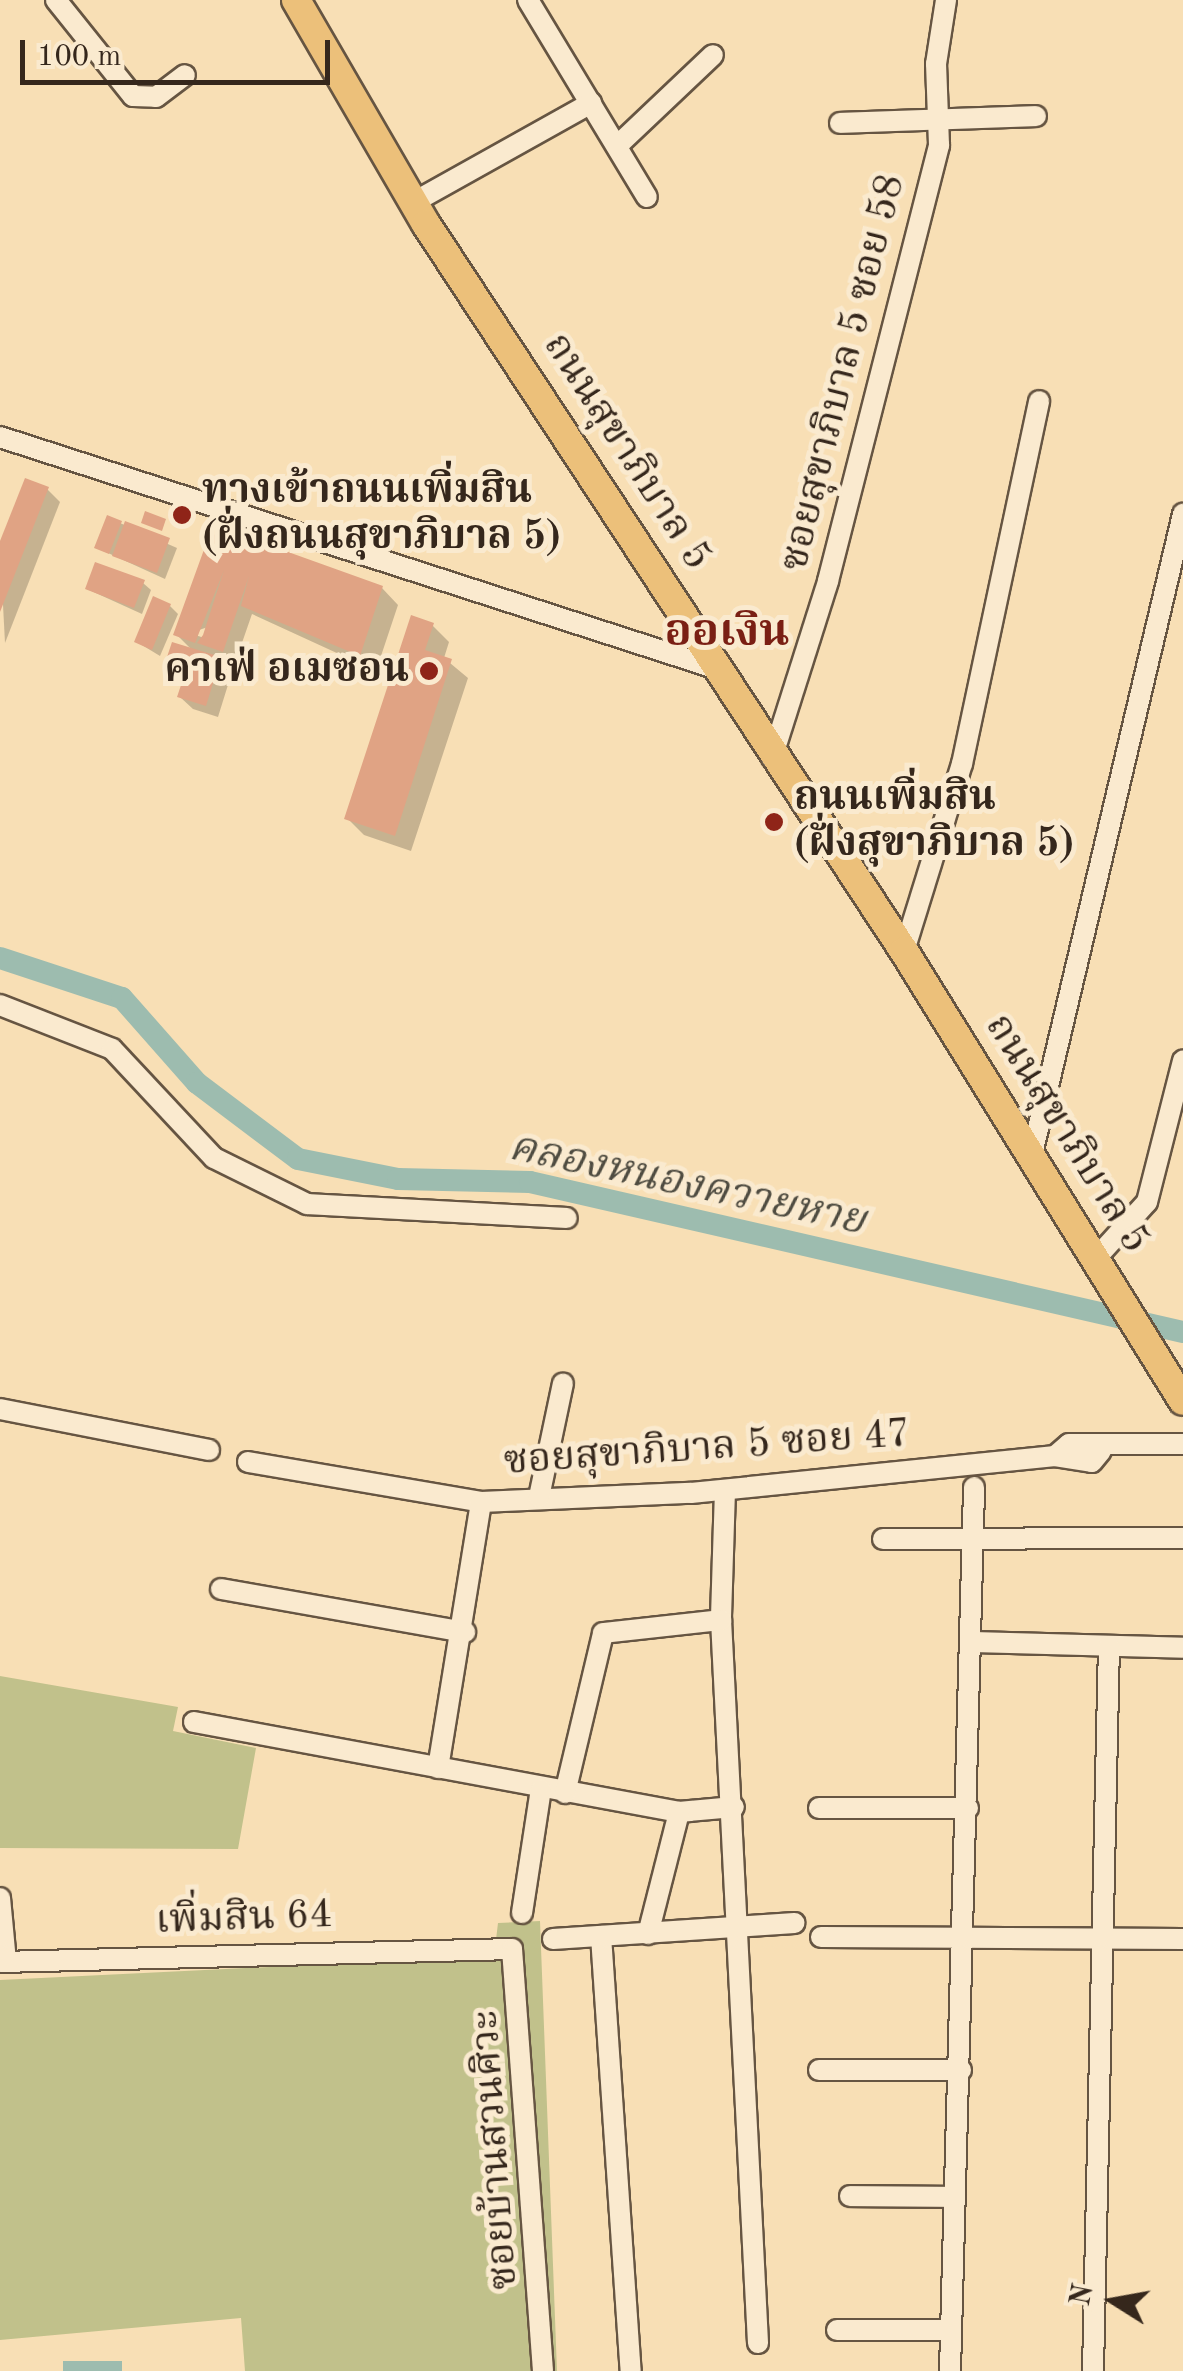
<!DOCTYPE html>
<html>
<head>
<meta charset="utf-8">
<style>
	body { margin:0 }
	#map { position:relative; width:1183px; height:2371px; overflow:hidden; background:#f8dfb5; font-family:"Old Standard TT","Noto Serif Thai",serif }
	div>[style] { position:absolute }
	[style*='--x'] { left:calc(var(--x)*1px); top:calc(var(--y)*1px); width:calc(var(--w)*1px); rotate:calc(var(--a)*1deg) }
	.green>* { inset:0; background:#c1c18b }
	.water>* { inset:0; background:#9dbcaf }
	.shadow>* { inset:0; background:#0003 }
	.canal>* { height:22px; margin:-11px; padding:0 11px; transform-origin:11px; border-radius:11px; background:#9dbcaf }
	.building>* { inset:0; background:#e0a384 }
	.roads { filter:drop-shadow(2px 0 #665542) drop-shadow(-2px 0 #665542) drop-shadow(0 2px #665542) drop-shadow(0 -2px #665542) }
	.minor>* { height:20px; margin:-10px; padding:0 10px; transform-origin:10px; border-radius:10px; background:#faeacf }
	.major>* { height:28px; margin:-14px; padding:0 14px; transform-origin:14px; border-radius:14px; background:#ecc07a }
	.dots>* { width:28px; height:28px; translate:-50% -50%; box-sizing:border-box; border:5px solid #faeacf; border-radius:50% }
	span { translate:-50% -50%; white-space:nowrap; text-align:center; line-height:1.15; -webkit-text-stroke:10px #faeacf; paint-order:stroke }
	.street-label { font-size:40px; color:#35271c }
	.poi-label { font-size:40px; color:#35271c; font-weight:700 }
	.left { translate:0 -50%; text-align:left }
	.right { translate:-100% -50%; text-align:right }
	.water-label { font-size:42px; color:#4f4c41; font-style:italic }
	.quarter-label { font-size:45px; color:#7a1f14; font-weight:700 }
	.north { position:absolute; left:1063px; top:2251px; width:100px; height:100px; -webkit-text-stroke:8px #faeacf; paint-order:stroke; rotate:281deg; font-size:28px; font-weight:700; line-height:40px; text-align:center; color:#35271c }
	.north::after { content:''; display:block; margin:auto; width:35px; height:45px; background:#35271c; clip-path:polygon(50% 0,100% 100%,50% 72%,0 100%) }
	.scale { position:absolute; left:20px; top:40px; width:310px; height:45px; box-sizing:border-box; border:5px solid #35271c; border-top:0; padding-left:12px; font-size:30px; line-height:35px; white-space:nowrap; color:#35271c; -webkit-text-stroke:8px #faeacf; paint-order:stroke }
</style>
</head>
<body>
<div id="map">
	<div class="green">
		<div style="clip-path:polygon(0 1676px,178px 1707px,173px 1731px,256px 1748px,238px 1849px,0 1848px)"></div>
		<div style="clip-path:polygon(540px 1921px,557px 2371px,245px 2371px,241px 2318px,0 2340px,0 1980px,494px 1956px,498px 1923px)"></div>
	</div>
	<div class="water">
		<div style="clip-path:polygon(63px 2361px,122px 2361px,122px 2371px,63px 2371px)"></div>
	</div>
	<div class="shadow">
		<div style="clip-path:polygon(47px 489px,60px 502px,5px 643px,0 548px)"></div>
		<div style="clip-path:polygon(120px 523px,177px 548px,165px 579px,97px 548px)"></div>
		<div style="clip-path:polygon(evenodd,212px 536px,382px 588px,398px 605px,376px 671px,252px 614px,235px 663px,217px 656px,232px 672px,218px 717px,193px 709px,180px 697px,184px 683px,166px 668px,194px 652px,176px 634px,212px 536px,208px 627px,204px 638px,190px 633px,208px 627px)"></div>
		<div style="clip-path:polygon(143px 583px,151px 590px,142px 614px,87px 589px)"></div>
		<div style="clip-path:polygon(170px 606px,178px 614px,160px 656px,137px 642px)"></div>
		<div style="clip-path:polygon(432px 625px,449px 642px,444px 658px,468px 678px,411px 851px,364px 835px,347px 818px)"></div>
	</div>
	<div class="canal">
		<div style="--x:0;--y:958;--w:128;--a:18.2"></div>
		<div style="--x:122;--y:998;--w:113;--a:48.6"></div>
		<div style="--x:197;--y:1083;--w:126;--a:37"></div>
		<div style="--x:298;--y:1159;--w:102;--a:11.3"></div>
		<div style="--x:398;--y:1179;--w:132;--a:1.3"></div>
		<div style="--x:530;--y:1182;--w:670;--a:12.94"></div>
	</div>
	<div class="building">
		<div style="clip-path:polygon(25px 478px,49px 487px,0 612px,0 541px)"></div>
		<div style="clip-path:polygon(145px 511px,166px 519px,162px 531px,141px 523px)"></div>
		<div style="clip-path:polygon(107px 515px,122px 521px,109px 554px,94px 548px)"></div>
		<div style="clip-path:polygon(125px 521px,170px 538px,157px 573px,112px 556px)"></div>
		<div style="clip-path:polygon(210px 533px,235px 542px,238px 534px,383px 586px,360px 656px,241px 606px,249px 576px,223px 652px,197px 643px,203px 635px,224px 570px,195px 643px,173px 635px)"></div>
		<div style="clip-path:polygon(95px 562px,145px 580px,134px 608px,85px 589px)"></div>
		<div style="clip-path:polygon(153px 596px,171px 604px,152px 650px,134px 642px)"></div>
		<div style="clip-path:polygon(411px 615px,434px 623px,425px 650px,452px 659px,395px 836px,344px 819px)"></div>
		<div style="clip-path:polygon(172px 642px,221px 657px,206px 706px,177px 697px,184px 676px,163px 669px)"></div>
	</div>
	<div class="roads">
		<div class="minor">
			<div style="--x:56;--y:0;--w:123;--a:51.3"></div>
			<div style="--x:133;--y:96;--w:23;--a:2"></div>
			<div style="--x:156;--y:97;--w:36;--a:-37"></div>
			<div style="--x:528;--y:0;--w:230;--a:58.9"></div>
			<div style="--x:840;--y:123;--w:196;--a:-2"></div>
			<div style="--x:617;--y:146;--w:132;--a:-43.5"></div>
			<div style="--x:414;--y:202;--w:203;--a:-29.2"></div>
			<div style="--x:0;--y:437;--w:755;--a:17.91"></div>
			<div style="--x:772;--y:758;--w:186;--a:-72.4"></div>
			<div style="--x:828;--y:581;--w:450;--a:-75.7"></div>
			<div style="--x:939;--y:145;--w:81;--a:-92.1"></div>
			<div style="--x:936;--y:64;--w:65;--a:-81.1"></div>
			<div style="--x:904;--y:951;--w:196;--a:-72.8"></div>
			<div style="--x:962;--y:764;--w:371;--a:-78"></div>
			<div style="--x:0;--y:1005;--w:120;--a:21.4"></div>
			<div style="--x:112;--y:1049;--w:149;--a:46.9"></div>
			<div style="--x:214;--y:1158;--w:104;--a:26.3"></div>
			<div style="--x:307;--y:1204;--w:260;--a:3.1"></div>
			<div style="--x:1032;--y:1154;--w:658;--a:-76.72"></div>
			<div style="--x:1097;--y:1257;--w:74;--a:-47.7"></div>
			<div style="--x:1147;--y:1202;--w:146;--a:-75.7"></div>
			<div style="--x:0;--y:1409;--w:213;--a:11.1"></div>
			<div style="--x:1055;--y:1456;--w:37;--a:9"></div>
			<div style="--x:1092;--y:1462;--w:14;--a:-51"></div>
			<div style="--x:248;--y:1462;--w:236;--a:9.7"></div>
			<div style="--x:481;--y:1502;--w:210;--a:-2.5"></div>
			<div style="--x:691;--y:1493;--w:366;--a:-5.8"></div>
			<div style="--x:1055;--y:1456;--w:18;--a:-41"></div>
			<div style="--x:1069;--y:1444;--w:114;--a:0"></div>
			<div style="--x:725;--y:1490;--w:130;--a:91.8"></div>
			<div style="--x:721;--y:1620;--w:724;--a:87.07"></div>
			<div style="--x:539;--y:1497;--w:116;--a:-78.1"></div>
			<div style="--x:883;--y:1539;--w:300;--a:-0.2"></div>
			<div style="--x:221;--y:1589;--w:248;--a:10"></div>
			<div style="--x:974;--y:1642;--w:209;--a:1.6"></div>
			<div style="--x:194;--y:1722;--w:493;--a:10.5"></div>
			<div style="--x:679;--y:1812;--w:55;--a:-5.2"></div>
			<div style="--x:438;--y:1768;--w:269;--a:-80.8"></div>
			<div style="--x:565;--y:1793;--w:164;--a:-76.6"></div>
			<div style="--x:603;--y:1633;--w:119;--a:-6.3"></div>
			<div style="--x:819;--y:1808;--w:149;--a:0"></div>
			<div style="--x:0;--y:1898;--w:63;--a:84.6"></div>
			<div style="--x:522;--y:1913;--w:125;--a:-81.3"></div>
			<div style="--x:648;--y:1934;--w:126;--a:-75.7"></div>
			<div style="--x:601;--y:1936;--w:436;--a:86.1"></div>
			<div style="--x:821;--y:1937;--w:362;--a:0.3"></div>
			<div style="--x:553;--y:1939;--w:242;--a:-3.8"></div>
			<div style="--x:0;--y:1962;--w:512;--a:-1.45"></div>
			<div style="--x:512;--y:1949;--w:423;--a:85.8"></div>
			<div style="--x:819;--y:2070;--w:142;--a:0"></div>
			<div style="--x:850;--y:2196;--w:105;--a:0.5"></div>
			<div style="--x:837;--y:2330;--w:113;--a:0"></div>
			<div style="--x:950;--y:2371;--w:884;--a:-88.44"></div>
			<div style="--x:1093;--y:2371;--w:725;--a:-88.74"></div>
		</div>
		<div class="major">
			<div style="--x:296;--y:0;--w:259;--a:59.9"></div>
			<div style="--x:426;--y:224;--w:870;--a:56.68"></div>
			<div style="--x:904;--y:951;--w:529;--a:58.2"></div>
		</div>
	</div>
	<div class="dots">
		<div style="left:182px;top:515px;background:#8f2418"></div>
		<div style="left:429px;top:671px;background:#8f2418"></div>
		<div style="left:774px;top:822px;background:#8f2418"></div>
	</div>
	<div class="street-label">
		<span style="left:844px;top:373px;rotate:-76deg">ซอยสุขาภิบาล 5 ซอย 58</span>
		<span style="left:626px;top:452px;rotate:57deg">ถนนสุขาภิบาล 5</span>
		<span style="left:1066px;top:1134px;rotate:58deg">ถนนสุขาภิบาล 5</span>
		<span style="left:707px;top:1449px;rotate:-4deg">ซอยสุขาภิบาล 5 ซอย 47</span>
		<span style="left:244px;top:1919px;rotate:-2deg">เพิ่มสิน 64</span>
		<span style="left:496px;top:2150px;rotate:-94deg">ซอยบ้านสวนศิวะ</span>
	</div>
	<div class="poi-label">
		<span class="left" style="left:202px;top:515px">ทางเข้าถนนเพิ่มสิน<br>(ฝั่งถนนสุขาภิบาล 5)</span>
		<span class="right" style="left:409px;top:671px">คาเฟ่ อเมซอน</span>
		<span class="left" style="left:794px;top:822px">ถนนเพิ่มสิน<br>(ฝั่งสุขาภิบาล 5)</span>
	</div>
	<div class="water-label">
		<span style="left:687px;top:1185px;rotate:12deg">คลองหนองควายหาย</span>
	</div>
	<div class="quarter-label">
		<span style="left:727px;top:634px">ออเงิน</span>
	</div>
	<div class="north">N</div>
	<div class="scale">100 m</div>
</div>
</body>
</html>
